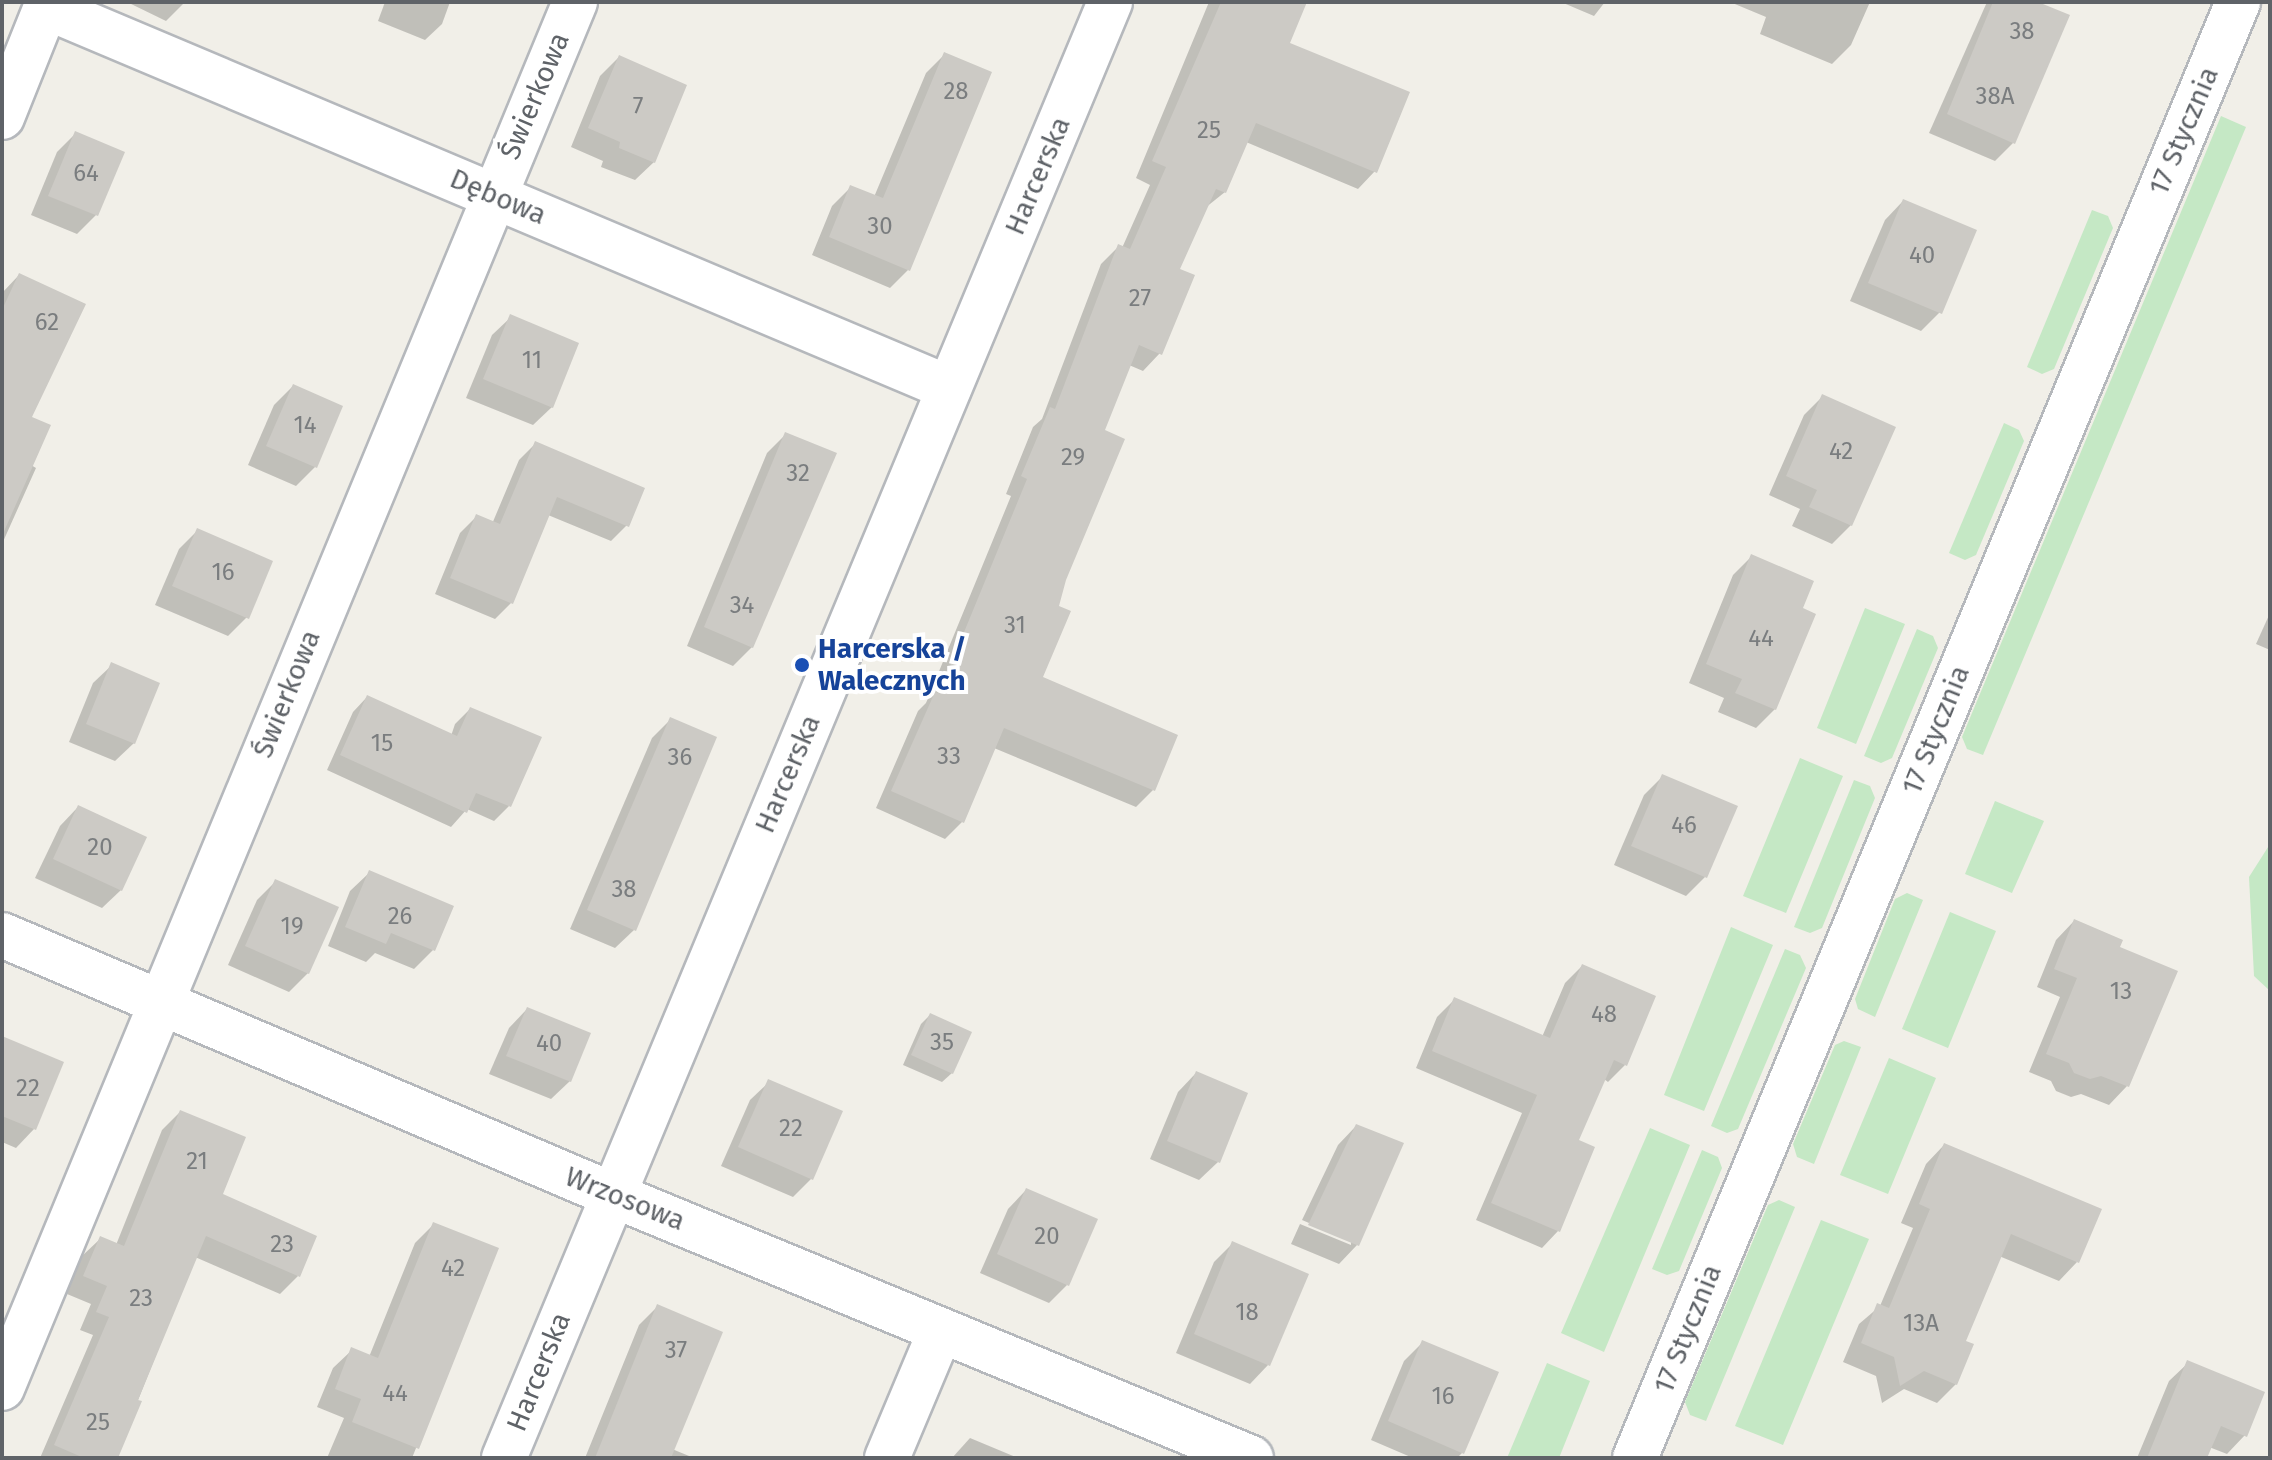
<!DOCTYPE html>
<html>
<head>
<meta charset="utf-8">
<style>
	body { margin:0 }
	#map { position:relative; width:2272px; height:1460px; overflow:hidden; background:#f1efe8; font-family:"Fira Sans",sans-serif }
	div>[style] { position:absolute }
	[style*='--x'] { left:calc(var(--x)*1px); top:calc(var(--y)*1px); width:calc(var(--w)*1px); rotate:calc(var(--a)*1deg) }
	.green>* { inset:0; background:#c5e8c5 }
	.shadow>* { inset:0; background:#0003 }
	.building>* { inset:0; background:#cccac5 }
	.roads { filter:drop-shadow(2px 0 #b5b8bc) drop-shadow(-2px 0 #b5b8bc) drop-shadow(0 2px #b5b8bc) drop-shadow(0 -2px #b5b8bc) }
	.minor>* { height:44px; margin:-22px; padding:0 22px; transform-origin:22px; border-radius:22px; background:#fff }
	.dots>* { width:22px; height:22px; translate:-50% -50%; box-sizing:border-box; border:4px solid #fff; border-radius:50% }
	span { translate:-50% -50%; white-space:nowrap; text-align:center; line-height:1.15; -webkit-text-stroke:8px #fff; paint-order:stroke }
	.number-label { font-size:24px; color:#7a7d7f }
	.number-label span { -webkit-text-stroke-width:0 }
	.street-label { font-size:28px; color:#5f6368 }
	.transit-label { font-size:28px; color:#164399; font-weight:700 }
	.left { translate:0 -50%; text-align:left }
	.frame { position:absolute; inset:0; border:4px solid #5f6368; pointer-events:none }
</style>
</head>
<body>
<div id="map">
	<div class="green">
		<div style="clip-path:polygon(2221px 116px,2246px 127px,1983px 755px,1967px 749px,1962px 737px)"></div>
		<div style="clip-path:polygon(2092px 210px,2108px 216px,2113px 228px,2054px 369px,2042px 374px,2027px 367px)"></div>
		<div style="clip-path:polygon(2004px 423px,2019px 430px,2024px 441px,1976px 555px,1965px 560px,1949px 553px)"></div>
		<div style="clip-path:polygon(1865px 608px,1905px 624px,1856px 744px,1817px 728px)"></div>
		<div style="clip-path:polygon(1917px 629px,1933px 636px,1938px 648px,1892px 758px,1881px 763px,1864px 756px)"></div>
		<div style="clip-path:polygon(1800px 758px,1843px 776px,1786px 913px,1743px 896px)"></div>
		<div style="clip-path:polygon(1854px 780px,1870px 786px,1875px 798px,1822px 928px,1810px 933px,1794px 927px)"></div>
		<div style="clip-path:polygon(1995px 801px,2044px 821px,2012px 893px,1965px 874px)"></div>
		<div style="clip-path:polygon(2270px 844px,2270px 991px,2254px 976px,2249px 877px)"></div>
		<div style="clip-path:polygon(1907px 893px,1923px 900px,1875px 1017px,1858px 1009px,1855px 999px,1895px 899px)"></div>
		<div style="clip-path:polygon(1950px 912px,1996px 931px,1948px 1048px,1902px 1029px)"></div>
		<div style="clip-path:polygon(1731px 927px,1773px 945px,1704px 1111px,1664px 1095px)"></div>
		<div style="clip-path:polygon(1785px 949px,1800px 955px,1806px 968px,1738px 1129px,1727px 1133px,1711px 1126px)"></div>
		<div style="clip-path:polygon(1844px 1041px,1861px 1047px,1814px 1164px,1797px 1157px,1793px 1144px,1835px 1045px)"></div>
		<div style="clip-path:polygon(1889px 1058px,1936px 1078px,1888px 1194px,1840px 1175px)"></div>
		<div style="clip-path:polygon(1650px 1128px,1690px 1145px,1604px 1352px,1561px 1333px)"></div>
		<div style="clip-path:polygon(1702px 1150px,1718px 1157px,1722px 1168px,1679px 1271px,1667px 1275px,1652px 1269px)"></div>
		<div style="clip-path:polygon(1779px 1200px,1795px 1207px,1706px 1421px,1690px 1415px,1685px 1402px,1768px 1205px)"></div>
		<div style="clip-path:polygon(1821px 1220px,1869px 1239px,1783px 1445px,1735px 1426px)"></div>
		<div style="clip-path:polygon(1547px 1363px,1590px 1381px,1559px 1458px,1507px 1458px)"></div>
	</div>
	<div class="shadow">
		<div style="clip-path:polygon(127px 2px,185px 2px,166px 21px)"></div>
		<div style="clip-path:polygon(385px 2px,450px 2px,442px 24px,425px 40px,378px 21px)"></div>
		<div style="clip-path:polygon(1209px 2px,1305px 2px,1287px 44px,1375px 171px,1358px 189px,1246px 142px,1225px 192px,1205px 208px,1178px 270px,1160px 353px,1143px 371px,1129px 365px,1102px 431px,1040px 678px,1153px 790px,1136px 807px,994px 748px,962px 822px,945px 839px,876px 808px,918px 711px,926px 703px,1011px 496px,1006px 494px,1033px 427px,1042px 419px,1101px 264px,1118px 247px,1122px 248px,1150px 185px,1136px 178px)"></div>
		<div style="clip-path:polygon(1561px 2px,1605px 2px,1594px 16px)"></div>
		<div style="clip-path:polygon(1730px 2px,1870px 2px,1851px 45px,1832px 64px,1760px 34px,1766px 17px)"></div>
		<div style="clip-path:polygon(1987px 2px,2033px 2px,2014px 142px,1995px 161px,1929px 133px)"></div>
		<div style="clip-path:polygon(944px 55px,909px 269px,890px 288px,812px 255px,832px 206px,851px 187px,874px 197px,926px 73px)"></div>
		<div style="clip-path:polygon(619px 57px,654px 162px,635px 180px,601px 167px,603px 161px,571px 147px,600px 76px)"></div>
		<div style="clip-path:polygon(75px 134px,122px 153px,96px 215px,77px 234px,31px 215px,57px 152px)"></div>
		<div style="clip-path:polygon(1903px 201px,1940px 312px,1921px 331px,1850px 301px,1885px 220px)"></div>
		<div style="clip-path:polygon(19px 275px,31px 465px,36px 468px,2px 544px,2px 293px)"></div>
		<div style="clip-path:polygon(511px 317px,552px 407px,533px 425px,466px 398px,492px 335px)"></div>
		<div style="clip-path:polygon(293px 386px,341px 407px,315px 467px,296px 486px,248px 465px,274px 405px)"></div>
		<div style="clip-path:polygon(1823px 396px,1851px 525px,1832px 544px,1792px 526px,1800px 509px,1769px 495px,1804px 415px)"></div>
		<div style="clip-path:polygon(786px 434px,752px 647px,733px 666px,687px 646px,767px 453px)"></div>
		<div style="clip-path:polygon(535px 444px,627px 525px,611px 541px,548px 515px,511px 603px,495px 619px,435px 594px,460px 533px,476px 517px,492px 524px,519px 460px)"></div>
		<div style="clip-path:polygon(198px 530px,247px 617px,228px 636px,155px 605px,179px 549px)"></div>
		<div style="clip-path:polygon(1751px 557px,1800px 609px,1775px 709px,1756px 728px,1718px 712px,1724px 698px,1689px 683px,1733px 575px)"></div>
		<div style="clip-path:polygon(2270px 613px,2270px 650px,2256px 644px)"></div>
		<div style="clip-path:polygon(112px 665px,134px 743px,115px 761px,69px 742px,93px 683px)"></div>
		<div style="clip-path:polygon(367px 697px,451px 736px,455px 724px,470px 709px,509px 806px,494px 821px,467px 809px,451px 827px,327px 770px,353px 712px)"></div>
		<div style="clip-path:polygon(670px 720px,634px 930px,615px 948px,570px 929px,652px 738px)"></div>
		<div style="clip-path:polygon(1662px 777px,1705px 877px,1686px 896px,1614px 865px,1644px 795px)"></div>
		<div style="clip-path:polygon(78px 807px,121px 890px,102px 908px,35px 878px,60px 826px)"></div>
		<div style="clip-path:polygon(369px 873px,433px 950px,414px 969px,375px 953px,366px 962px,328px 946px,350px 891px)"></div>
		<div style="clip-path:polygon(275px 882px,308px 973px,289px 992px,228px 965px,257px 900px)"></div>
		<div style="clip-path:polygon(2074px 921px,2117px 948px,2127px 1086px,2109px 1105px,2081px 1094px,2071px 1097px,2056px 1091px,2051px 1081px,2029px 1072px,2060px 997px,2037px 987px,2056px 940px)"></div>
		<div style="clip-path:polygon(1582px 966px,1625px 1065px,1608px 1082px,1604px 1079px,1576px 1141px,1558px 1231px,1542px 1248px,1476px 1220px,1522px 1113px,1416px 1068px,1437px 1017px,1454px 1000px,1542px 1037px,1565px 983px)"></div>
		<div style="clip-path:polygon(527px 1009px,570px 1081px,551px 1099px,489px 1074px,509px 1028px)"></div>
		<div style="clip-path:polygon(930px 1015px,952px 1073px,942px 1082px,903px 1065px,921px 1024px)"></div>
		<div style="clip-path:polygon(2px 1038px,34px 1129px,16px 1148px,2px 1142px)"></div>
		<div style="clip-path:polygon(1196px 1073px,1218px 1162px,1199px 1180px,1150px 1159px,1178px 1092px)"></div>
		<div style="clip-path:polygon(769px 1082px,812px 1178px,793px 1197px,721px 1166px,750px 1100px)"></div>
		<div style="clip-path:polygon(180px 1112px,221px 1195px,298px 1276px,280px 1294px,195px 1257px,115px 1458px,40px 1458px,93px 1335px,80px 1330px,91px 1304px,67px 1294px,82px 1256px,100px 1239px,116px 1245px,162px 1130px)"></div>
		<div style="clip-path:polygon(1356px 1126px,1401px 1144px,1357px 1245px,1339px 1264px,1291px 1244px,1300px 1224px,1351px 1245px,1351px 1241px,1302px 1220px,1338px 1145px)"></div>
		<div style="clip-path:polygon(1944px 1145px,2077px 1262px,2059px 1281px,1999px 1256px,1963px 1342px,1956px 1384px,1937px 1403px,1904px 1389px,1882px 1403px,1876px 1376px,1843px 1362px,1859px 1324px,1880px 1306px,1913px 1228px,1901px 1223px,1926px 1164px)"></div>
		<div style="clip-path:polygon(1026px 1190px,1067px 1285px,1049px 1303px,980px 1273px,1008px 1209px)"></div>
		<div style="clip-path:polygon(434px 1224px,497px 1249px,412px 1458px,327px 1458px,344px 1418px,317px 1407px,333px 1368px,352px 1350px,369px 1357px,415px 1243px)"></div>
		<div style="clip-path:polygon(1232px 1244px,1268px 1365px,1250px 1384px,1176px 1353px,1214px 1262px)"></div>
		<div style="clip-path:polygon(657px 1307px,672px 1449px,694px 1458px,585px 1458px,639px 1325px)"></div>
		<div style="clip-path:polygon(1423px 1342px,1463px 1452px,1457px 1458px,1413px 1458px,1371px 1440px,1404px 1361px)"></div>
		<div style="clip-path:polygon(2188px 1363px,2245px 1435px,2227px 1454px,2209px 1447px,2205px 1458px,2137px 1458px,2169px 1381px)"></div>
		<div style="clip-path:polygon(970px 1438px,1018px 1458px,952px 1458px)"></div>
	</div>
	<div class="building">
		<div style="clip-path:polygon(1221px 2px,1307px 2px,1290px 43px,1410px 92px,1377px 173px,1256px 123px,1226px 193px,1216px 189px,1180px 269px,1195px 275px,1162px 355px,1139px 345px,1105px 430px,1125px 439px,1066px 580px,1059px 606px,1071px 611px,1043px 677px,1178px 735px,1155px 791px,1004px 728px,964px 823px,891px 791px,935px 692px,939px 693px,1027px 479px,1021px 476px,1050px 407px,1055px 409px,1118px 244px,1130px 249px,1166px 167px,1152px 161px)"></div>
		<div style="clip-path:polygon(1993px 2px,2038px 2px,2070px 15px,2015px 144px,1947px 114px)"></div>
		<div style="clip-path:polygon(944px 52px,992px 72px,910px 271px,829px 237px,850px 185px,883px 198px)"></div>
		<div style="clip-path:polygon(619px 55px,687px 85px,655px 163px,619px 148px,620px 142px,588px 128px)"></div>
		<div style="clip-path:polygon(75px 131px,125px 152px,98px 216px,48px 196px)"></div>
		<div style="clip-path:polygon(1903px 199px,1977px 230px,1942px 314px,1868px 283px)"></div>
		<div style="clip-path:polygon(19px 273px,86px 304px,32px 417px,51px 425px,2px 536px,2px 310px)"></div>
		<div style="clip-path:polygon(510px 314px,579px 343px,553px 408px,483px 379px)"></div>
		<div style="clip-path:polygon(293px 384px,343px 406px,317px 468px,266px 446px)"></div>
		<div style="clip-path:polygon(1822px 394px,1896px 427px,1852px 526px,1809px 507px,1817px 490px,1786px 476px)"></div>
		<div style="clip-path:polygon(785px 432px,837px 453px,753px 648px,704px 627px)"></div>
		<div style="clip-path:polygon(535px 441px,645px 488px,629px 527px,557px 497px,513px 604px,450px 578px,476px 514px,500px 524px)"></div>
		<div style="clip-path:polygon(197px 528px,273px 561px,249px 619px,172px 586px)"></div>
		<div style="clip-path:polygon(1751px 554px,1814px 581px,1803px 608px,1816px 614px,1776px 710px,1735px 693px,1742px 679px,1706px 664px)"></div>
		<div style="clip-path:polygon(111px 662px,160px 683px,135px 744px,86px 724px)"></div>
		<div style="clip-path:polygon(367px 695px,457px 736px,470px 707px,542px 737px,511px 807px,476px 793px,467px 813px,340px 755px)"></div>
		<div style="clip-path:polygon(670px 717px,717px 737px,636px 931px,587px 910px)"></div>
		<div style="clip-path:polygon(1662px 774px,1738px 806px,1707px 878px,1631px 846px)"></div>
		<div style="clip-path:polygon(78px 805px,147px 837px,122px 891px,53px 859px)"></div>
		<div style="clip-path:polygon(369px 870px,454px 906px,435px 951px,391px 933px,386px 944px,345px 927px)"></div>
		<div style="clip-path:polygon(275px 879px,339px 907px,309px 974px,245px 946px)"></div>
		<div style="clip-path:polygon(2074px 919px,2123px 940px,2120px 947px,2178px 971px,2129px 1087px,2101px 1076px,2090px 1079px,2074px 1073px,2069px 1063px,2046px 1054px,2077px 978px,2054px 969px)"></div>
		<div style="clip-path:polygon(1582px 964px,1656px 996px,1627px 1066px,1614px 1060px,1579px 1140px,1595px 1147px,1560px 1232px,1491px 1203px,1537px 1095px,1432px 1051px,1454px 997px,1550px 1038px)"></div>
		<div style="clip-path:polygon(527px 1007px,591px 1033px,571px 1082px,506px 1056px)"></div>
		<div style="clip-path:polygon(930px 1013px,972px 1032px,953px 1074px,911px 1055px)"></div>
		<div style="clip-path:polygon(2px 1036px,64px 1062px,36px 1130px,2px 1116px)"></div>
		<div style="clip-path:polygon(1196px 1071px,1248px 1093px,1220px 1163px,1167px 1141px)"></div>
		<div style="clip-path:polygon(768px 1079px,843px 1111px,813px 1180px,738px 1147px)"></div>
		<div style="clip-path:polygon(180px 1110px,246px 1137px,223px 1194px,317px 1236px,300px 1277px,206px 1236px,138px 1400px,142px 1401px,118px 1458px,84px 1458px,54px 1445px,109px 1317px,96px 1312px,107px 1286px,83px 1276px,100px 1236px,124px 1246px)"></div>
		<div style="clip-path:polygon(1356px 1124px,1404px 1143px,1359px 1246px,1308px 1225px)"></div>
		<div style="clip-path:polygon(1944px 1143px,2102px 1209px,2079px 1263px,2011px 1234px,1966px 1341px,1974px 1344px,1957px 1385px,1924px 1371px,1900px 1386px,1894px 1357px,1861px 1343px,1877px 1303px,1889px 1308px,1930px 1209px,1919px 1204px)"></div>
		<div style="clip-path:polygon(1026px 1188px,1098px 1219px,1069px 1286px,997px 1254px)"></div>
		<div style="clip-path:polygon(433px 1222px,499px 1248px,419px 1449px,352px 1422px,361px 1399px,335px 1389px,351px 1347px,378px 1358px)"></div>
		<div style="clip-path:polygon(1232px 1241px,1309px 1274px,1270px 1366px,1194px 1334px)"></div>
		<div style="clip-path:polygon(657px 1304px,723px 1332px,671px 1458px,595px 1458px)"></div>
		<div style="clip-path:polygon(1422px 1340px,1499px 1372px,1464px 1454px,1388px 1421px)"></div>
		<div style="clip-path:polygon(2187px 1360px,2265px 1392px,2247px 1437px,2221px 1426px,2207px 1458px,2147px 1458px)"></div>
	</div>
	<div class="roads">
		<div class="minor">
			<div style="--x:46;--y:7;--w:980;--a:22.88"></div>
			<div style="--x:2;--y:117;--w:124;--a:-68.2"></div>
			<div style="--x:2;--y:935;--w:664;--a:23.05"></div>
			<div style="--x:613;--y:1195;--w:690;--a:22.4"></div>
			<div style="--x:2;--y:1388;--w:1500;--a:-67.54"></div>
			<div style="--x:504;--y:1458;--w:1577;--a:-67.4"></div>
			<div style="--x:887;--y:1458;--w:137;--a:-67.2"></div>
			<div style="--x:1635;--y:1458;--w:1576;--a:-67.5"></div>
		</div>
	</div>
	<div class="dots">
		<div style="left:802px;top:665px;background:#1a4fb4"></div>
	</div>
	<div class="number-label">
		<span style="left:2022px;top:32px">38</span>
		<span style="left:956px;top:92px">28</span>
		<span style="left:1995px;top:97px">38A</span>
		<span style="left:638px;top:107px">7</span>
		<span style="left:1209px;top:131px">25</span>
		<span style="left:86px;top:174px">64</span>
		<span style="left:880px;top:227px">30</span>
		<span style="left:1922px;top:256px">40</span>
		<span style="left:1140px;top:299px">27</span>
		<span style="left:47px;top:323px">62</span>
		<span style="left:532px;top:361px">11</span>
		<span style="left:305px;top:426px">14</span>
		<span style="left:1841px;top:452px">42</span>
		<span style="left:1073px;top:458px">29</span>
		<span style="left:798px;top:474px">32</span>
		<span style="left:223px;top:573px">16</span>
		<span style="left:742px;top:606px">34</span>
		<span style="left:1015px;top:626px">31</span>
		<span style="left:1761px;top:639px">44</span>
		<span style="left:382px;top:744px">15</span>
		<span style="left:949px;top:757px">33</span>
		<span style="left:680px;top:758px">36</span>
		<span style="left:1684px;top:826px">46</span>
		<span style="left:100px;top:848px">20</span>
		<span style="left:624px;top:890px">38</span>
		<span style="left:400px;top:917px">26</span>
		<span style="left:292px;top:927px">19</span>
		<span style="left:2121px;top:992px">13</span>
		<span style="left:1604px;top:1015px">48</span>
		<span style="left:942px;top:1043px">35</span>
		<span style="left:549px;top:1044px">40</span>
		<span style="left:28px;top:1089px">22</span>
		<span style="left:791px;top:1129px">22</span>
		<span style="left:197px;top:1162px">21</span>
		<span style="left:1047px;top:1237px">20</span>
		<span style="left:282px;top:1245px">23</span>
		<span style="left:453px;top:1269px">42</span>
		<span style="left:141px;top:1299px">23</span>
		<span style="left:1247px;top:1313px">18</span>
		<span style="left:1921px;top:1324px">13A</span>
		<span style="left:676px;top:1351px">37</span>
		<span style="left:395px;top:1394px">44</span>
		<span style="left:1443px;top:1397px">16</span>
		<span style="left:98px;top:1423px">25</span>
	</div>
	<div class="street-label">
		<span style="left:535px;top:96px;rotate:-67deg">Świerkowa</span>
		<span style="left:2184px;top:131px;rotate:-67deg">17 Stycznia</span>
		<span style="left:1038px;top:176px;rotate:-67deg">Harcerska</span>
		<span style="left:498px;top:197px;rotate:23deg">Dębowa</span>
		<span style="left:287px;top:694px;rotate:-68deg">Świerkowa</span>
		<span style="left:1936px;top:730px;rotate:-68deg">17 Stycznia</span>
		<span style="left:788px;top:774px;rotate:-67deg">Harcerska</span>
		<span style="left:625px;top:1199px;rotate:22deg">Wrzosowa</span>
		<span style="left:1688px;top:1329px;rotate:-68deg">17 Stycznia</span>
		<span style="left:539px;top:1372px;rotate:-68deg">Harcerska</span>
	</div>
	<div class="transit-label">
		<span class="left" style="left:818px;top:665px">Harcerska /<br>Walecznych</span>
	</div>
	<div class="frame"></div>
</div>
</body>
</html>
